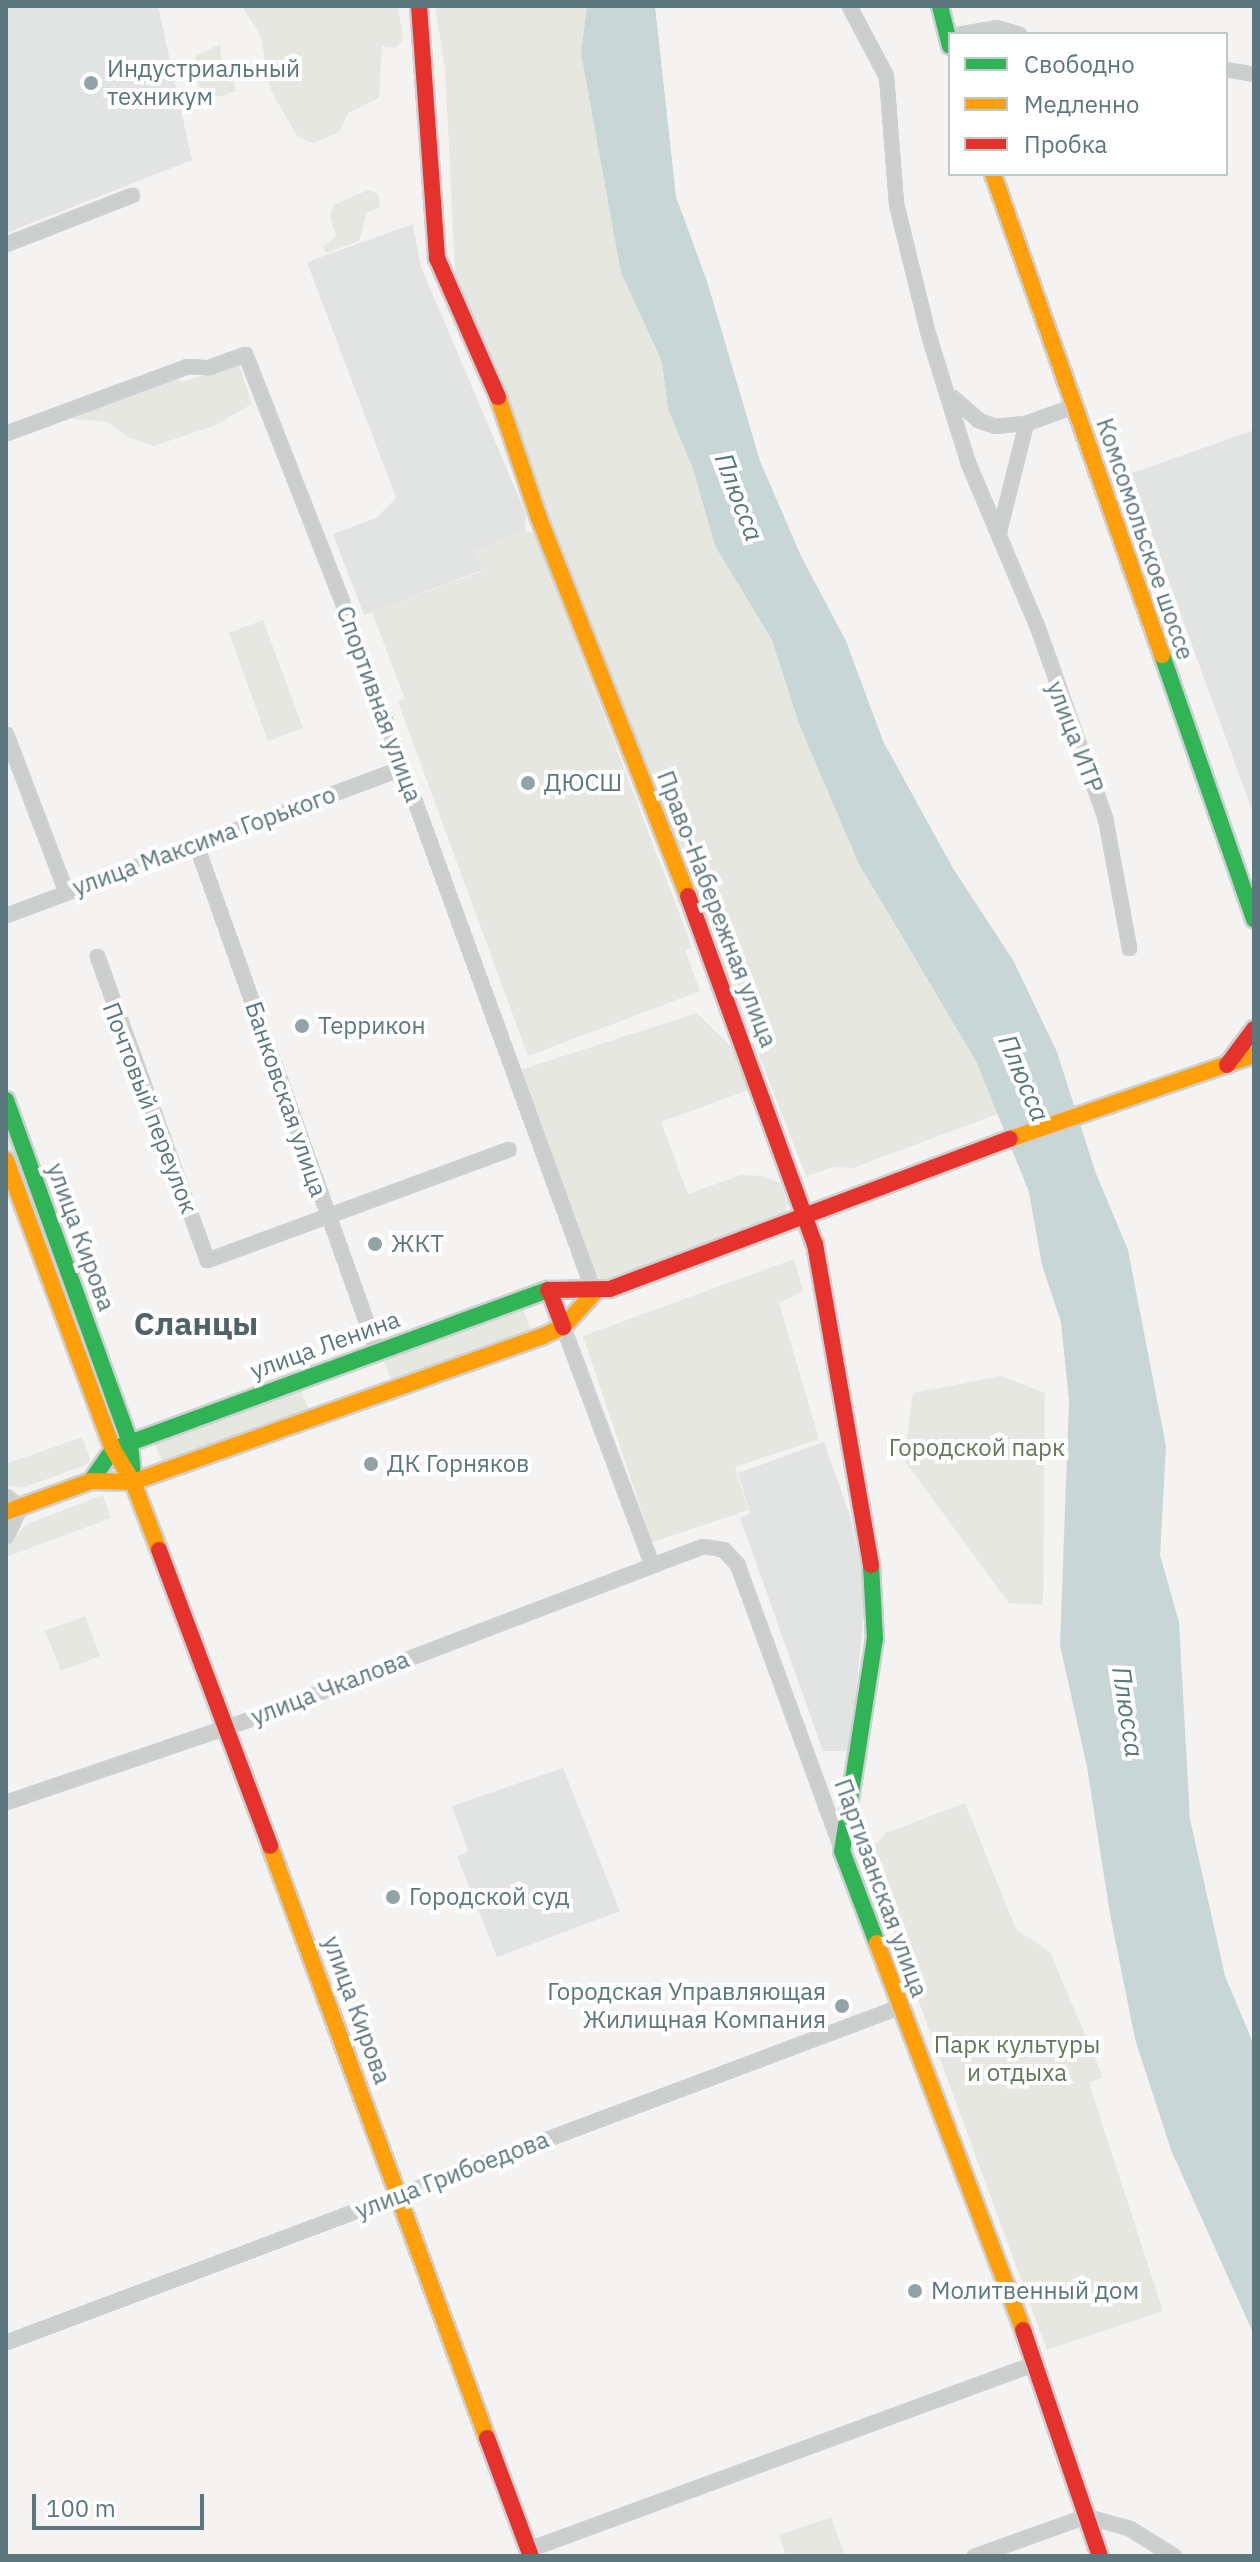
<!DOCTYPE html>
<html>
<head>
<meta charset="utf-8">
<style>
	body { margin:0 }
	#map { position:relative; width:1260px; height:2562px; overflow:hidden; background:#f4f3f2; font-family:"IBM Plex Sans",sans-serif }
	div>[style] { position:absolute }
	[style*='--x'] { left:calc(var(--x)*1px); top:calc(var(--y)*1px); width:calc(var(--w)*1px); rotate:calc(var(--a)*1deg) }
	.built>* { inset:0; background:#e2e4e3 }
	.green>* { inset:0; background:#e5e7e0 }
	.water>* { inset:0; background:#c9d6d6 }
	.roads { filter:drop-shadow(2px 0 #cdd0d1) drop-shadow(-2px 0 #cdd0d1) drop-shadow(0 2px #cdd0d1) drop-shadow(0 -2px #cdd0d1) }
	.street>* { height:11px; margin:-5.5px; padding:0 5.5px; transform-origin:5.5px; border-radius:5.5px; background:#cccecd }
	.fast>* { height:16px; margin:-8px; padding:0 8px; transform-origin:8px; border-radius:8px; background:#30b455 }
	.slow>* { height:16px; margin:-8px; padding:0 8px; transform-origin:8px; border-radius:8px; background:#ff9f0a }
	.jam>* { height:16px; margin:-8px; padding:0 8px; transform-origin:8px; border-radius:8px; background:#e5322d }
	.dots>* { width:22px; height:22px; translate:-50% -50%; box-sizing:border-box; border:4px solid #fff; border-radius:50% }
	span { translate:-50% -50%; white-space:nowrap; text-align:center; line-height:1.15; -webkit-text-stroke:8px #fff; paint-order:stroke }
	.poi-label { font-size:24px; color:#5d777f }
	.left { translate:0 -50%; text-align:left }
	.right { translate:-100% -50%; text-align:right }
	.street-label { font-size:24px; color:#5d777f }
	.park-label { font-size:24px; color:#66775c }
	.water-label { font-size:26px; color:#58787c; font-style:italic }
	.district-label { font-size:32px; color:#506369; font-weight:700 }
	.frame { position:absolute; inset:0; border:8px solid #5d777f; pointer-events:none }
	.legend { position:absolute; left:948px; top:32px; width:280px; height:144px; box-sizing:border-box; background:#fff; border:2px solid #bec9cc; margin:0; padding:10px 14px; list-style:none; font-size:24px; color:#5d777f }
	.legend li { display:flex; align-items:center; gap:16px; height:40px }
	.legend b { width:40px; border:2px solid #bec9cc }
	.scale { position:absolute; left:32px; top:2494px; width:172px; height:36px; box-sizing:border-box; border:4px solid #5d777f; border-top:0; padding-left:10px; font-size:24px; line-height:28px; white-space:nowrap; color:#5d777f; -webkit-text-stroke:6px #fff; paint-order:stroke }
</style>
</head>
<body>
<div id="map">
	<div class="built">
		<div style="clip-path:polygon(6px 6px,158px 6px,192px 160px,6px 233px)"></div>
		<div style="clip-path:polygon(413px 224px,421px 267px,526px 514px,525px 531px,475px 551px,482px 570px,364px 615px,333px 534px,376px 518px,396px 498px,307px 262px)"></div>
		<div style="clip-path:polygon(1254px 430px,1254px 809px,1252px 810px,1130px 474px)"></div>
		<div style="clip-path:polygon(824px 1442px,851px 1519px,866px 1593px,850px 1751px,823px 1751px,740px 1518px,750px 1513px,738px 1473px)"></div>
		<div style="clip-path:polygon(563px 1768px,620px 1911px,497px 1957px,457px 1856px,468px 1851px,452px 1806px)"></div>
	</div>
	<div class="green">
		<div style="clip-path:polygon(242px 6px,398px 6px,403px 40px,395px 48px,382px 46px,379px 98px,348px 113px,339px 132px,314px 143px,298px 137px,270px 89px,261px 37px)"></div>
		<div style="clip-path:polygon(435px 6px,587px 6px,581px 53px,621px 273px,662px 363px,668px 409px,693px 469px,715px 546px,772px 640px,799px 724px,881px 902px,977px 1063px,1000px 1113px,853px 1168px,833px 1167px,806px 1176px,455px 272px,445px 68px)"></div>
		<div style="clip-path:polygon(220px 44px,223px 79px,234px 83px,236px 91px,219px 97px,199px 87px,194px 66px,196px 56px)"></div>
		<div style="clip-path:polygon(368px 190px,378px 194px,380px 207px,366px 213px,360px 240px,327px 253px,322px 247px,336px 237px,330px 216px,334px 205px)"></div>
		<div style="clip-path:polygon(239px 364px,252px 404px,216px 425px,154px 446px,128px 437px,107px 422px,63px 418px,176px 376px,181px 382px)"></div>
		<div style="clip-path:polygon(525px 531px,535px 534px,692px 947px,685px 950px,700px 991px,528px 1056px,398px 702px,405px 699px,372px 612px,482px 571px,475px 551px)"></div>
		<div style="clip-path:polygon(263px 620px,303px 728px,268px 741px,229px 633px)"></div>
		<div style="clip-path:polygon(697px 1013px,737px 1053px,751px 1089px,661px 1122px,688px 1194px,741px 1175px,764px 1176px,780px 1183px,788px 1203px,785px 1213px,605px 1281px,590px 1271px,517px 1071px)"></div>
		<div style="clip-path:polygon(6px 1118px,105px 1391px,102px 1394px,96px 1390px,6px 1144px)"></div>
		<div style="clip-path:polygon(794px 1259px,803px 1291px,779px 1303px,819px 1439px,735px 1467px,748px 1510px,652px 1542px,583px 1336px)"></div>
		<div style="clip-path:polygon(522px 1306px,531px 1331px,392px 1382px,382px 1357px)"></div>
		<div style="clip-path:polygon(1001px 1376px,1045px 1393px,1043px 1605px,1009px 1603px,904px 1460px,913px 1393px)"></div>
		<div style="clip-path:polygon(300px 1387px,310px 1413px,163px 1465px,154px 1441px)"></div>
		<div style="clip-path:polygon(82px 1437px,91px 1461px,83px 1466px,25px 1487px,6px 1486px,6px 1464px)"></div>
		<div style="clip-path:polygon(103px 1495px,111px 1518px,6px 1557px,6px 1545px,27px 1524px)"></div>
		<div style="clip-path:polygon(85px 1616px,100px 1656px,61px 1671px,45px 1631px)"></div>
		<div style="clip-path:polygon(965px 1803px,1016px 1929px,1050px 1952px,1103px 2077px,1089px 2083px,1163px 2311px,1047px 2350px,865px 1855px,886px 1833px)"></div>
		<div style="clip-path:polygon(831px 2517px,845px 2556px,786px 2556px,779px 2535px)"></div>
	</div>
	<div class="water">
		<div style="clip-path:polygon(587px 6px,655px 6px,676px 197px,707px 281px,760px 461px,801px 556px,846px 641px,883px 741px,954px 870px,1013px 960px,1057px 1052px,1095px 1171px,1128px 1250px,1166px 1446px,1160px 1555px,1179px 1622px,1190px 1819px,1225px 1976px,1254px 2045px,1254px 2335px,1171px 2150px,1135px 2039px,1110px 1914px,1087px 1767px,1060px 1645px,1069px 1401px,1061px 1322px,1042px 1265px,1029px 1192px,977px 1063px,859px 864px,799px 724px,772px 640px,715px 546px,693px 469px,668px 409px,662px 362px,621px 273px,581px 53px)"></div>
	</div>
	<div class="roads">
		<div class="street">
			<div style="--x:849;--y:6;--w:79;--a:62.1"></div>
			<div style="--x:886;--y:76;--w:128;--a:85.5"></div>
			<div style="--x:896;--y:204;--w:134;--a:76.2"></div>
			<div style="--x:928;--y:334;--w:135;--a:72.8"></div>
			<div style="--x:968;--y:463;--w:177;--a:67.1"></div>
			<div style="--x:1037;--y:626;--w:204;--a:70.5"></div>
			<div style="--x:1105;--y:818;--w:132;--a:79.5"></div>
			<div style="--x:958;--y:34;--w:39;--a:-10"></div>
			<div style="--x:996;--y:27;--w:24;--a:17"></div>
			<div style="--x:1226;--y:69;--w:28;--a:10"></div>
			<div style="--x:6;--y:244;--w:135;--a:-21.3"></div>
			<div style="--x:952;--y:397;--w:35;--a:41"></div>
			<div style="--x:978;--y:420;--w:18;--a:19"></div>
			<div style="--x:995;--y:426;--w:31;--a:-6"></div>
			<div style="--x:1026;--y:423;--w:50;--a:-19.9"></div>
			<div style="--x:6;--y:433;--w:193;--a:-20.3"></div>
			<div style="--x:187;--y:366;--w:22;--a:3"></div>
			<div style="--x:209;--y:367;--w:38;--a:-20"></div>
			<div style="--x:245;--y:354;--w:255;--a:68.6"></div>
			<div style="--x:338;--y:591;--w:747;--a:69.96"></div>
			<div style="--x:999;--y:531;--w:111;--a:-76"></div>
			<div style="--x:6;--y:734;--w:169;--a:69.2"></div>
			<div style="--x:196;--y:845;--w:538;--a:70.35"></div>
			<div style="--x:6;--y:915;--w:422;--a:-20.4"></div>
			<div style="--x:97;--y:956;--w:323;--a:70.1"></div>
			<div style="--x:207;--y:1260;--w:321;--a:-20.2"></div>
			<div style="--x:563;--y:1327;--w:254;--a:69.5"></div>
			<div style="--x:652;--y:1565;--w:54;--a:-20.4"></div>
			<div style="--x:703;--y:1546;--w:20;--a:9"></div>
			<div style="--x:723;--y:1549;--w:21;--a:47"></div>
			<div style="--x:737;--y:1564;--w:300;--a:69.9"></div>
			<div style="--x:6;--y:1496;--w:18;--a:38"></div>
			<div style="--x:20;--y:1507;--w:32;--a:116"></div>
			<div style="--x:6;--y:1802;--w:255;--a:-18.8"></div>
			<div style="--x:247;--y:1720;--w:434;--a:-20.9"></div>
			<div style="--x:6;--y:2342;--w:953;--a:-20.58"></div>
			<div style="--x:529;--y:2549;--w:539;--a:-20.18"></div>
			<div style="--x:974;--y:2556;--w:119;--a:-19.7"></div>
			<div style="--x:1086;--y:2516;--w:45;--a:15.6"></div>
			<div style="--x:1129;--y:2528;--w:53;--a:31.9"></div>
		</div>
		<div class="fast">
			<div style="--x:940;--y:6;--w:41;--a:76"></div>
			<div style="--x:1162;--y:655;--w:280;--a:70.8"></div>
			<div style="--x:6;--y:1100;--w:364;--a:70.1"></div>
			<div style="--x:130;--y:1442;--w:35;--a:85"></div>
			<div style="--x:91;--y:1481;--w:39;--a:-55"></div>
			<div style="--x:113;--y:1449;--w:463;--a:-20.1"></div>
			<div style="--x:871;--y:1565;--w:73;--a:86.9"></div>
			<div style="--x:875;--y:1638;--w:216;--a:98.8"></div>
			<div style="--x:842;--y:1851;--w:98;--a:69.2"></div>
		</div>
		<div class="slow">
			<div style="--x:993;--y:174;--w:510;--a:70.64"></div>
			<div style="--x:498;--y:397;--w:128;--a:71.3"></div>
			<div style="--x:539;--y:518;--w:406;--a:68.5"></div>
			<div style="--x:1010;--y:1139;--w:258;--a:-19"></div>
			<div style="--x:6;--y:1160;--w:308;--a:69.7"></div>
			<div style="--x:113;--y:1449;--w:39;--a:59"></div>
			<div style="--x:133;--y:1482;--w:73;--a:69.1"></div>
			<div style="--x:6;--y:1512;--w:90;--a:-20"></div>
			<div style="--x:91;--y:1481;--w:42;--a:1.4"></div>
			<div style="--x:133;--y:1482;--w:437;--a:-19.6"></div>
			<div style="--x:545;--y:1335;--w:20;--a:-24"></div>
			<div style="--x:563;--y:1327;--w:46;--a:-47.6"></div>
			<div style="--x:270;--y:1846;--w:631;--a:69.87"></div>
			<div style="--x:877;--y:1943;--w:414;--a:69.3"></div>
		</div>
		<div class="jam">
			<div style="--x:419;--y:6;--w:253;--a:85.9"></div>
			<div style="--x:437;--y:258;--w:152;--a:66.3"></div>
			<div style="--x:688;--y:896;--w:370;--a:70"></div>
			<div style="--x:815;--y:1244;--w:326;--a:80.1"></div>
			<div style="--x:1227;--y:1065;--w:45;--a:-53.1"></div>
			<div style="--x:548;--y:1290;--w:62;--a:-0.9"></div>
			<div style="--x:610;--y:1289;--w:427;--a:-20.6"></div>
			<div style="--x:549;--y:1290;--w:40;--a:69"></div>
			<div style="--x:159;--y:1550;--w:316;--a:69.4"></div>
			<div style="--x:1023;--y:2330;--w:239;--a:71.2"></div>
			<div style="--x:487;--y:2438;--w:126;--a:69.6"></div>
		</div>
	</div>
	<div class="dots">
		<div style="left:91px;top:83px;background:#92a2a7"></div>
		<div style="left:528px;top:783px;background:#92a2a7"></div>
		<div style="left:302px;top:1026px;background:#92a2a7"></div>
		<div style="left:375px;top:1244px;background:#92a2a7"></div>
		<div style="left:371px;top:1464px;background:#92a2a7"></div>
		<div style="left:393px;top:1897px;background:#92a2a7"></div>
		<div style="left:842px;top:2006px;background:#92a2a7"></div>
		<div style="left:915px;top:2291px;background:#92a2a7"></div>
	</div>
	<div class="poi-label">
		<span class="left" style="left:107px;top:83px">Индустриальный<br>техникум</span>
		<span class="left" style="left:544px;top:783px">ДЮСШ</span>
		<span class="left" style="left:318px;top:1026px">Террикон</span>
		<span class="left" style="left:391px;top:1244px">ЖКТ</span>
		<span class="left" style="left:387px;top:1464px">ДК Горняков</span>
		<span class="left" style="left:409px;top:1897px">Городской суд</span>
		<span class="right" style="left:826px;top:2006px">Городская Управляющая<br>Жилищная Компания</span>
		<span class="left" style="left:931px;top:2291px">Молитвенный дом</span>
	</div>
	<div class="street-label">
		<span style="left:1145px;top:539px;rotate:71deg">Комсомольское шоссе</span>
		<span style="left:379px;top:704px;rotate:70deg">Спортивная улица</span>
		<span style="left:1075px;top:737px;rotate:69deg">улица ИТР</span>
		<span style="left:204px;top:841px;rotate:-20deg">улица Максима Горького</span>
		<span style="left:717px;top:909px;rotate:69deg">Право-Набережная улица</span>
		<span style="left:286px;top:1099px;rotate:71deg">Банковская улица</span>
		<span style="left:150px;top:1108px;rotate:69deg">Почтовый переулок</span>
		<span style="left:81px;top:1237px;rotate:70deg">улица Кирова</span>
		<span style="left:325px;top:1345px;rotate:-20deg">улица Ленина</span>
		<span style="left:330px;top:1688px;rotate:-21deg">улица Чкалова</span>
		<span style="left:881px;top:1888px;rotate:70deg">Партизанская улица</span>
		<span style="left:357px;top:2010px;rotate:70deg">улица Кирова</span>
		<span style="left:452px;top:2175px;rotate:-21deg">улица Грибоедова</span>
	</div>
	<div class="park-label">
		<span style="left:977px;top:1448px">Городской парк</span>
		<span style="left:1017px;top:2059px">Парк культуры<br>и отдыха</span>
	</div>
	<div class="water-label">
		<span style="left:739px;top:497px;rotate:69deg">Плюсса</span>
		<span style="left:1024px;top:1078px;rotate:67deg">Плюсса</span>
		<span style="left:1128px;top:1712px;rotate:81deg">Плюсса</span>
	</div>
	<div class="district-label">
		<span style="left:196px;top:1323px">Сланцы</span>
	</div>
	<div class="frame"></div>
	<ul class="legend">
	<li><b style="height:10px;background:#30b455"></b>Свободно</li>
	<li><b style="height:10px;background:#ff9f0a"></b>Медленно</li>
	<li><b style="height:10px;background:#e5322d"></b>Пробка</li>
	</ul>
	<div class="scale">100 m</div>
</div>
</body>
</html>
